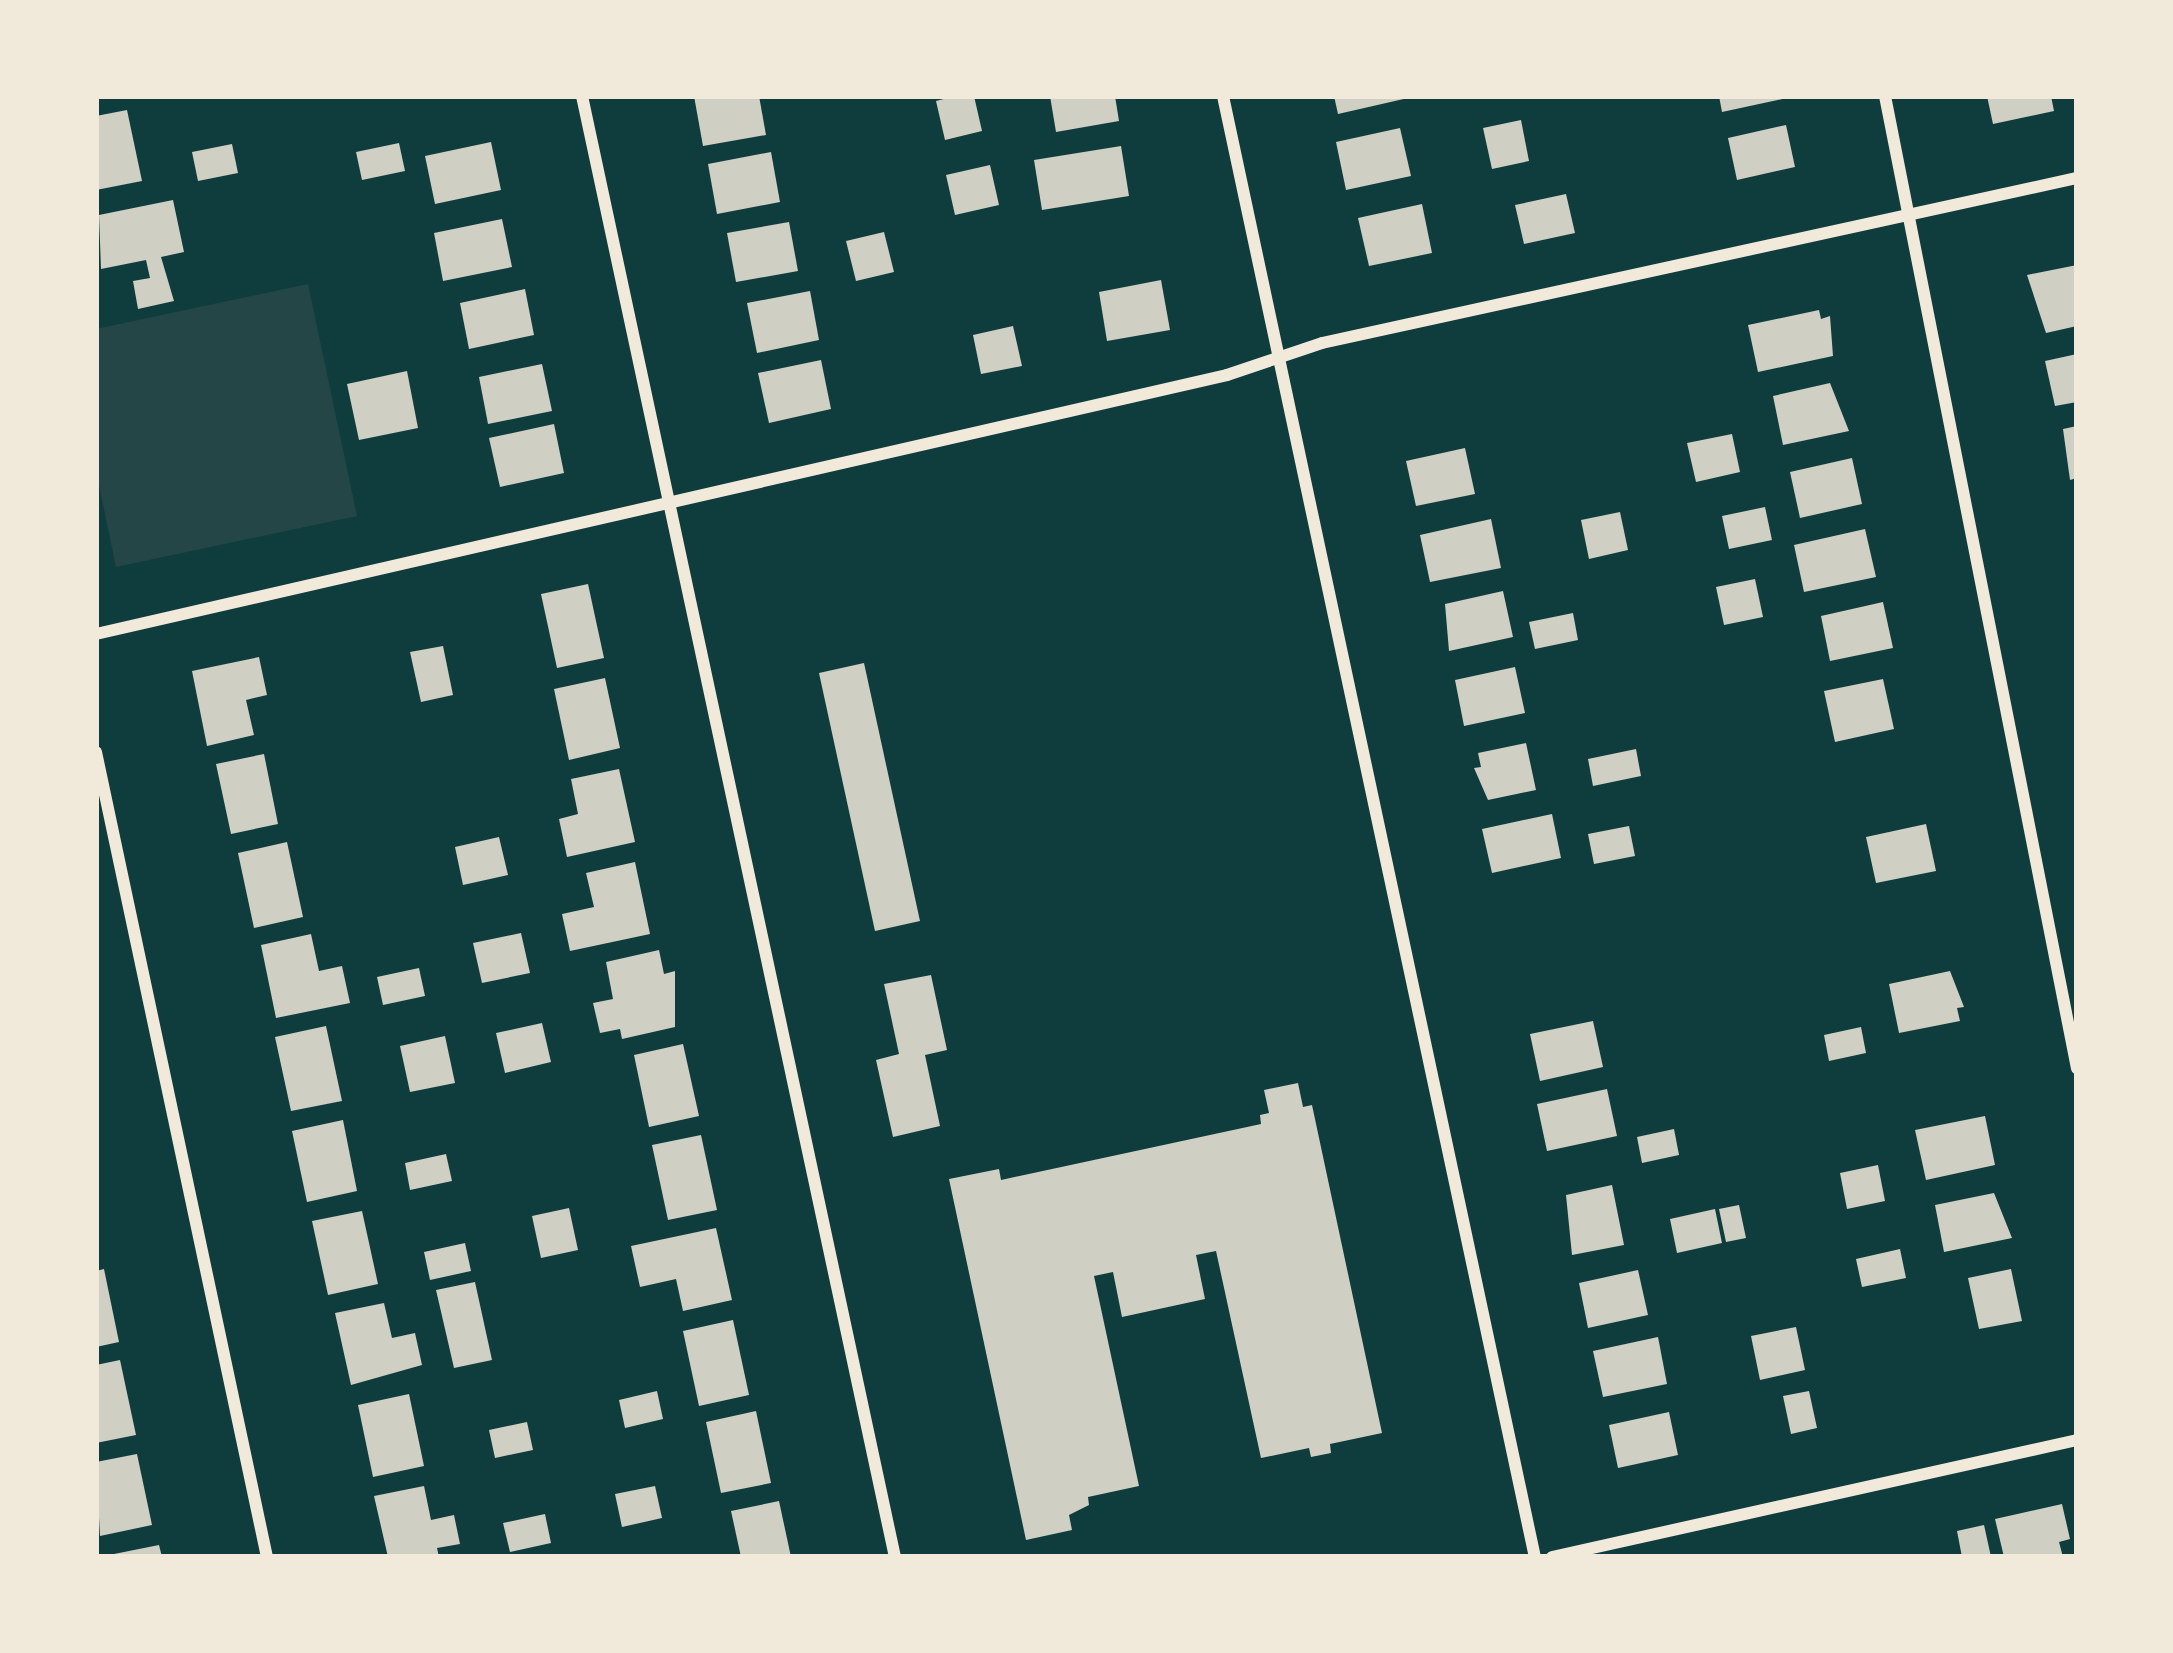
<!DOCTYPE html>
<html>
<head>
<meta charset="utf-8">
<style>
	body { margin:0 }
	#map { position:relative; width:2173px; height:1653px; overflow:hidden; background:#0f3d3e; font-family:Literata,serif }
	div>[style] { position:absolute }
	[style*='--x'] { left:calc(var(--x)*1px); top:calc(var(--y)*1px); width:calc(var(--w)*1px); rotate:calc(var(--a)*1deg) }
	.green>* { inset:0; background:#244646 }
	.building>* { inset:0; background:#cfcfc3 }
	.minor>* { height:12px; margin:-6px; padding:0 6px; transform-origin:6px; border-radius:6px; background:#f1e9da }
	span { translate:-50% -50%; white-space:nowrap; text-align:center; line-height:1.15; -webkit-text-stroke:9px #f1e9da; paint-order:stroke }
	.frame { position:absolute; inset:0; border:99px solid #f1e9da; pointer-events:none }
</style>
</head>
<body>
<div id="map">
	<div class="green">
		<div style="clip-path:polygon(308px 284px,357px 516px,116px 567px,96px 471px,96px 329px)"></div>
	</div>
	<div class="building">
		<div style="clip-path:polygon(694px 96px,759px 96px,766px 135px,703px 146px)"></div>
		<div style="clip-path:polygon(955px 96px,974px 96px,982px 131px,945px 140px,936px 101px)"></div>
		<div style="clip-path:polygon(1050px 96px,1115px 96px,1119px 121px,1056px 132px)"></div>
		<div style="clip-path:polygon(1334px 96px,1408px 96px,1408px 98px,1338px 114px)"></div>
		<div style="clip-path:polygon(1719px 96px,1787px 96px,1787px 98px,1722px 112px)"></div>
		<div style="clip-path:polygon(1987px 96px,2051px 96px,2054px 111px,1993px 124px)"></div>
		<div style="clip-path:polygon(127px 110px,142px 181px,96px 190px,96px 116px)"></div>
		<div style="clip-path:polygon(1521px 120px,1529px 161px,1492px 169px,1483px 128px)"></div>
		<div style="clip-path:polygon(1786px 125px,1795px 167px,1737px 180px,1728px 138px)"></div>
		<div style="clip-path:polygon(1400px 128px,1411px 176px,1346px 190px,1336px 142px)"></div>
		<div style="clip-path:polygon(491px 142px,501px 190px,435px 204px,425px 156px)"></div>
		<div style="clip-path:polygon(399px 143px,405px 171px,362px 180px,356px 152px)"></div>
		<div style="clip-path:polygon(232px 144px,238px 173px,198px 181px,192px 152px)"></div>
		<div style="clip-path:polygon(1121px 146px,1129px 196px,1042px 210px,1034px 160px)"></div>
		<div style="clip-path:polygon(771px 152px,780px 202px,717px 214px,708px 164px)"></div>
		<div style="clip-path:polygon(990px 165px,999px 205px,955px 215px,946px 175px)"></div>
		<div style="clip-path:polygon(1566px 194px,1575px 233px,1524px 244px,1515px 205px)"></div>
		<div style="clip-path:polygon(173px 200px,184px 252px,161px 257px,174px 301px,138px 309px,133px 281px,150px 278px,146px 260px,101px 269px,99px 215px)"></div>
		<div style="clip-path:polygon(1422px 204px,1432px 253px,1369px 266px,1358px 218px)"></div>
		<div style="clip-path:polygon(502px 219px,512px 267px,443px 281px,434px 233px)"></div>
		<div style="clip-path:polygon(789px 222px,798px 271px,736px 282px,727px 233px)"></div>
		<div style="clip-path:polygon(884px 232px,894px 272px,856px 281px,846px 241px)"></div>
		<div style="clip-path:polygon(2077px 265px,2077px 326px,2046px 333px,2027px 275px)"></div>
		<div style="clip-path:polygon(1161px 280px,1170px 330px,1107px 341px,1099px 292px)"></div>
		<div style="clip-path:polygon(525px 289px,534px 335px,469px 349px,460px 303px)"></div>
		<div style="clip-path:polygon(810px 291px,819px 340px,757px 353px,747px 303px)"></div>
		<div style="clip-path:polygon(1819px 310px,1821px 319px,1830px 316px,1833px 356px,1758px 372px,1748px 325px)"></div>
		<div style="clip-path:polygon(1013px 326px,1022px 366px,981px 374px,973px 335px)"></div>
		<div style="clip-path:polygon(2077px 354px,2077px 402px,2055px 406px,2045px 361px)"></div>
		<div style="clip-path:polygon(821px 360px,831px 409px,769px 423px,758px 373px)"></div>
		<div style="clip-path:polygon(542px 364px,552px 411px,488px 424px,479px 377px)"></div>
		<div style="clip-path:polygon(407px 371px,418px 428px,359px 440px,347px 384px)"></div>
		<div style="clip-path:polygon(1830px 383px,1849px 431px,1783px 445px,1773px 396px)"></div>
		<div style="clip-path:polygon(554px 424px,564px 473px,500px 487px,489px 438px)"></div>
		<div style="clip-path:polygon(2077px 426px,2077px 478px,2070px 480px,2063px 429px)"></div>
		<div style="clip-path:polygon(1732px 434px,1740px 472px,1696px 482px,1687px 443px)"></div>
		<div style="clip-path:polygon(1465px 448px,1475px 494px,1416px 506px,1406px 461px)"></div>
		<div style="clip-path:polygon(1852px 458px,1862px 504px,1800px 518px,1790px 472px)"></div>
		<div style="clip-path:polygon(1765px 507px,1772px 540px,1729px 549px,1722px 516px)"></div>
		<div style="clip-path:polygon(1620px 512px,1628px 550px,1589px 559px,1581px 520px)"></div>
		<div style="clip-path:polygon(1491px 519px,1501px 568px,1430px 582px,1420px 535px)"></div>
		<div style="clip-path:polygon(1865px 529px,1876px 577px,1804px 592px,1794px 545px)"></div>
		<div style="clip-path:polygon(1755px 579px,1763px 617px,1724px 625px,1716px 587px)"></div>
		<div style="clip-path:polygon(588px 584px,604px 658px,557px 668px,541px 594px)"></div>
		<div style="clip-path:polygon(1503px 591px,1513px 637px,1449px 651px,1445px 604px)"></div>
		<div style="clip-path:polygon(1883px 602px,1893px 648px,1830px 661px,1821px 616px)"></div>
		<div style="clip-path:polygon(1573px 613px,1578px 640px,1535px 649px,1529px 622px)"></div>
		<div style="clip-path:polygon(443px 646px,453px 695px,421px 702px,410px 652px)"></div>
		<div style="clip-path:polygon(259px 657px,267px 695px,246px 700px,254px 735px,207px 746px,192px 671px)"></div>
		<div style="clip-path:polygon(864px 663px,920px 921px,875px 931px,819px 673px)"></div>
		<div style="clip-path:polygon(1515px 667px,1525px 713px,1464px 726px,1455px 680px)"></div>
		<div style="clip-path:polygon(605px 678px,620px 748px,569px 760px,554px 689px)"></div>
		<div style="clip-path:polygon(1883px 679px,1894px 729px,1835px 742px,1824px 691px)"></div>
		<div style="clip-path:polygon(1526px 743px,1536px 790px,1488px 800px,1474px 768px,1481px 767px,1478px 753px)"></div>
		<div style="clip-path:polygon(1636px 749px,1641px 776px,1593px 786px,1588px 759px)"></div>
		<div style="clip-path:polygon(264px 754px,278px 824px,231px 834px,216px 764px)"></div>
		<div style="clip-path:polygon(619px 769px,635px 842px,567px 857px,559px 819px,578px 814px,571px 779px)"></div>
		<div style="clip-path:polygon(1552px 814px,1561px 858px,1492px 873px,1482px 829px)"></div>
		<div style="clip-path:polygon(1926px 824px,1936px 871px,1876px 883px,1866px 837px)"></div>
		<div style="clip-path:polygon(1629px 826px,1635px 856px,1594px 864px,1588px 834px)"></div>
		<div style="clip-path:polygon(499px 837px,508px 875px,463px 885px,455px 847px)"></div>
		<div style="clip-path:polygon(287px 842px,303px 917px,254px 928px,238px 853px)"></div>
		<div style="clip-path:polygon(635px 862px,650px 934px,570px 951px,562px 914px,594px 907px,586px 873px)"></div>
		<div style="clip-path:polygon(521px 933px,530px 973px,482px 983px,473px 943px)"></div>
		<div style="clip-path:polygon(311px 934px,319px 971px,342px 966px,350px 1003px,276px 1018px,261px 945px)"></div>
		<div style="clip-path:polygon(659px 950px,664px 974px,675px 971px,675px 1027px,622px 1039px,620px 1029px,600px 1033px,593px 1003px,613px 999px,606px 962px)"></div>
		<div style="clip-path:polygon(419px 968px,425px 996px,383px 1005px,377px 977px)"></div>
		<div style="clip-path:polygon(1950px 971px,1964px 1007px,1957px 1008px,1960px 1021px,1899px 1033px,1889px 984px)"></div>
		<div style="clip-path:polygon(931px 975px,947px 1050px,925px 1055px,940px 1126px,893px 1137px,876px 1060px,899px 1054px,884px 984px)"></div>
		<div style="clip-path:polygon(1593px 1021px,1603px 1067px,1540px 1081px,1530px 1034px)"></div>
		<div style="clip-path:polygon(542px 1023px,551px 1062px,505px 1073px,496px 1033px)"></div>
		<div style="clip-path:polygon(326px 1026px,342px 1101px,291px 1111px,275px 1037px)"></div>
		<div style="clip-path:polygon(1861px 1027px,1866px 1053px,1829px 1061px,1824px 1035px)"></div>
		<div style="clip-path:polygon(445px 1036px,455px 1083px,410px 1092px,400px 1046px)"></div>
		<div style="clip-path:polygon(683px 1044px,699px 1116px,649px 1127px,634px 1055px)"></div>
		<div style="clip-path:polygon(1298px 1083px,1303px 1107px,1312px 1105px,1382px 1433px,1330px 1444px,1331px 1453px,1311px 1457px,1309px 1448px,1261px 1458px,1216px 1251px,1196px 1255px,1205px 1299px,1122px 1317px,1113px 1272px,1094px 1276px,1139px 1486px,1088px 1497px,1089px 1505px,1069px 1515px,1072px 1530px,1026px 1540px,949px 1179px,999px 1169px,1001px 1180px,1261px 1124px,1260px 1115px,1269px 1113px,1264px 1090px)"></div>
		<div style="clip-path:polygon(1607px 1089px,1617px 1136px,1547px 1151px,1537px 1104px)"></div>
		<div style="clip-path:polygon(1985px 1116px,1995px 1165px,1926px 1180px,1915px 1130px)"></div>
		<div style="clip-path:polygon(343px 1120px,357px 1191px,307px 1202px,292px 1131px)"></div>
		<div style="clip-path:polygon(1674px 1129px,1679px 1155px,1642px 1163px,1637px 1137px)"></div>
		<div style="clip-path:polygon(701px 1135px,717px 1210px,668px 1220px,652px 1145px)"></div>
		<div style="clip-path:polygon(446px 1154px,452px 1181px,410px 1190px,405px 1163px)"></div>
		<div style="clip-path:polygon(1878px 1165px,1885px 1201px,1847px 1209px,1840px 1173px)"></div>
		<div style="clip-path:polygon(1612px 1185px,1624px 1245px,1572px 1255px,1566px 1195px)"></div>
		<div style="clip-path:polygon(1994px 1193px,2012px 1238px,1944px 1252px,1935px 1205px)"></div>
		<div style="clip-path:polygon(1739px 1205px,1746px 1238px,1726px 1242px,1719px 1209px)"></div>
		<div style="clip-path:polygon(569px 1208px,578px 1250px,541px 1258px,532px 1216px)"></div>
		<div style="clip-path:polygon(1715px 1209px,1722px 1243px,1677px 1253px,1670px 1219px)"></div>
		<div style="clip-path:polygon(362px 1211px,378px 1284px,328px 1295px,312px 1221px)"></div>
		<div style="clip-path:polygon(716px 1228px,732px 1300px,683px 1311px,676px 1279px,640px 1287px,631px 1246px)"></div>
		<div style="clip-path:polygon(465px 1243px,471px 1271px,430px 1280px,424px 1252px)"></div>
		<div style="clip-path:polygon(1900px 1249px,1906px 1278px,1862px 1287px,1856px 1259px)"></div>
		<div style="clip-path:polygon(104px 1269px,119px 1342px,96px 1347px,96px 1271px)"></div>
		<div style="clip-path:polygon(2011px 1269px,2022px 1321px,1979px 1329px,1968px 1278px)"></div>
		<div style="clip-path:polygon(1638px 1270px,1648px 1315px,1588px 1328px,1579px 1283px)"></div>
		<div style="clip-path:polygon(475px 1282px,492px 1360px,454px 1368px,436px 1290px)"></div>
		<div style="clip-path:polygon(384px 1303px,392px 1338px,415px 1333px,422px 1365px,351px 1385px,335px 1313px)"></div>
		<div style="clip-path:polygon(733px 1320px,749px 1395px,699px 1406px,683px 1331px)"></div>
		<div style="clip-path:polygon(1796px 1327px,1805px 1370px,1760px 1380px,1751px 1336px)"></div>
		<div style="clip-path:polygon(1658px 1337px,1667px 1384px,1603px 1397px,1593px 1351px)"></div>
		<div style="clip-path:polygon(120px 1360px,136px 1435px,96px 1443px,96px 1365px)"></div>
		<div style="clip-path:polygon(657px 1391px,663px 1419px,625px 1428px,619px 1400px)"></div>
		<div style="clip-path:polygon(1809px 1391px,1817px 1428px,1791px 1434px,1783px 1396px)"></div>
		<div style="clip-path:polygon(409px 1394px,424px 1466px,373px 1477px,358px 1405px)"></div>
		<div style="clip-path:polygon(756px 1411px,771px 1483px,721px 1493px,706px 1422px)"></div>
		<div style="clip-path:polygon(1669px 1412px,1678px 1455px,1618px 1468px,1609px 1425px)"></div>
		<div style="clip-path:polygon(527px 1422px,533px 1450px,495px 1458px,489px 1430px)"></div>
		<div style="clip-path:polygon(137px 1454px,152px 1525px,100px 1536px,96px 1462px)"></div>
		<div style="clip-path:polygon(424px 1486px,431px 1520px,454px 1515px,460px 1544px,437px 1548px,439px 1557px,388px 1557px,374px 1496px)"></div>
		<div style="clip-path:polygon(655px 1486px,662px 1518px,622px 1527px,615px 1494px)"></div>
		<div style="clip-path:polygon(779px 1501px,791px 1557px,741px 1557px,731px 1511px)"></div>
		<div style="clip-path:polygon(2062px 1504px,2070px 1539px,2059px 1542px,2063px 1557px,2004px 1557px,1995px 1519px)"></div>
		<div style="clip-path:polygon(545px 1514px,551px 1543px,510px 1552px,503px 1523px)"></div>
		<div style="clip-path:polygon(1984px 1525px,1991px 1557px,1962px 1557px,1957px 1531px)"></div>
		<div style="clip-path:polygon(159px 1545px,162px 1557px,109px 1557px,109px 1555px)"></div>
	</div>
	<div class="minor">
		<div style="--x:582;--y:96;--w:1494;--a:77.91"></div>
		<div style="--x:1223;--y:96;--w:1494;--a:77.95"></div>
		<div style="--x:1885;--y:96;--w:991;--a:78.83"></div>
		<div style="--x:96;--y:634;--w:1160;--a:-12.9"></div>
		<div style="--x:1227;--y:375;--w:100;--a:-18.6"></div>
		<div style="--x:1322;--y:343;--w:773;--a:-12.33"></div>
		<div style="--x:96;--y:752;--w:823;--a:78.01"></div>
		<div style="--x:1552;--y:1557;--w:538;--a:-12.56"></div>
	</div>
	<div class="frame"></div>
</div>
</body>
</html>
